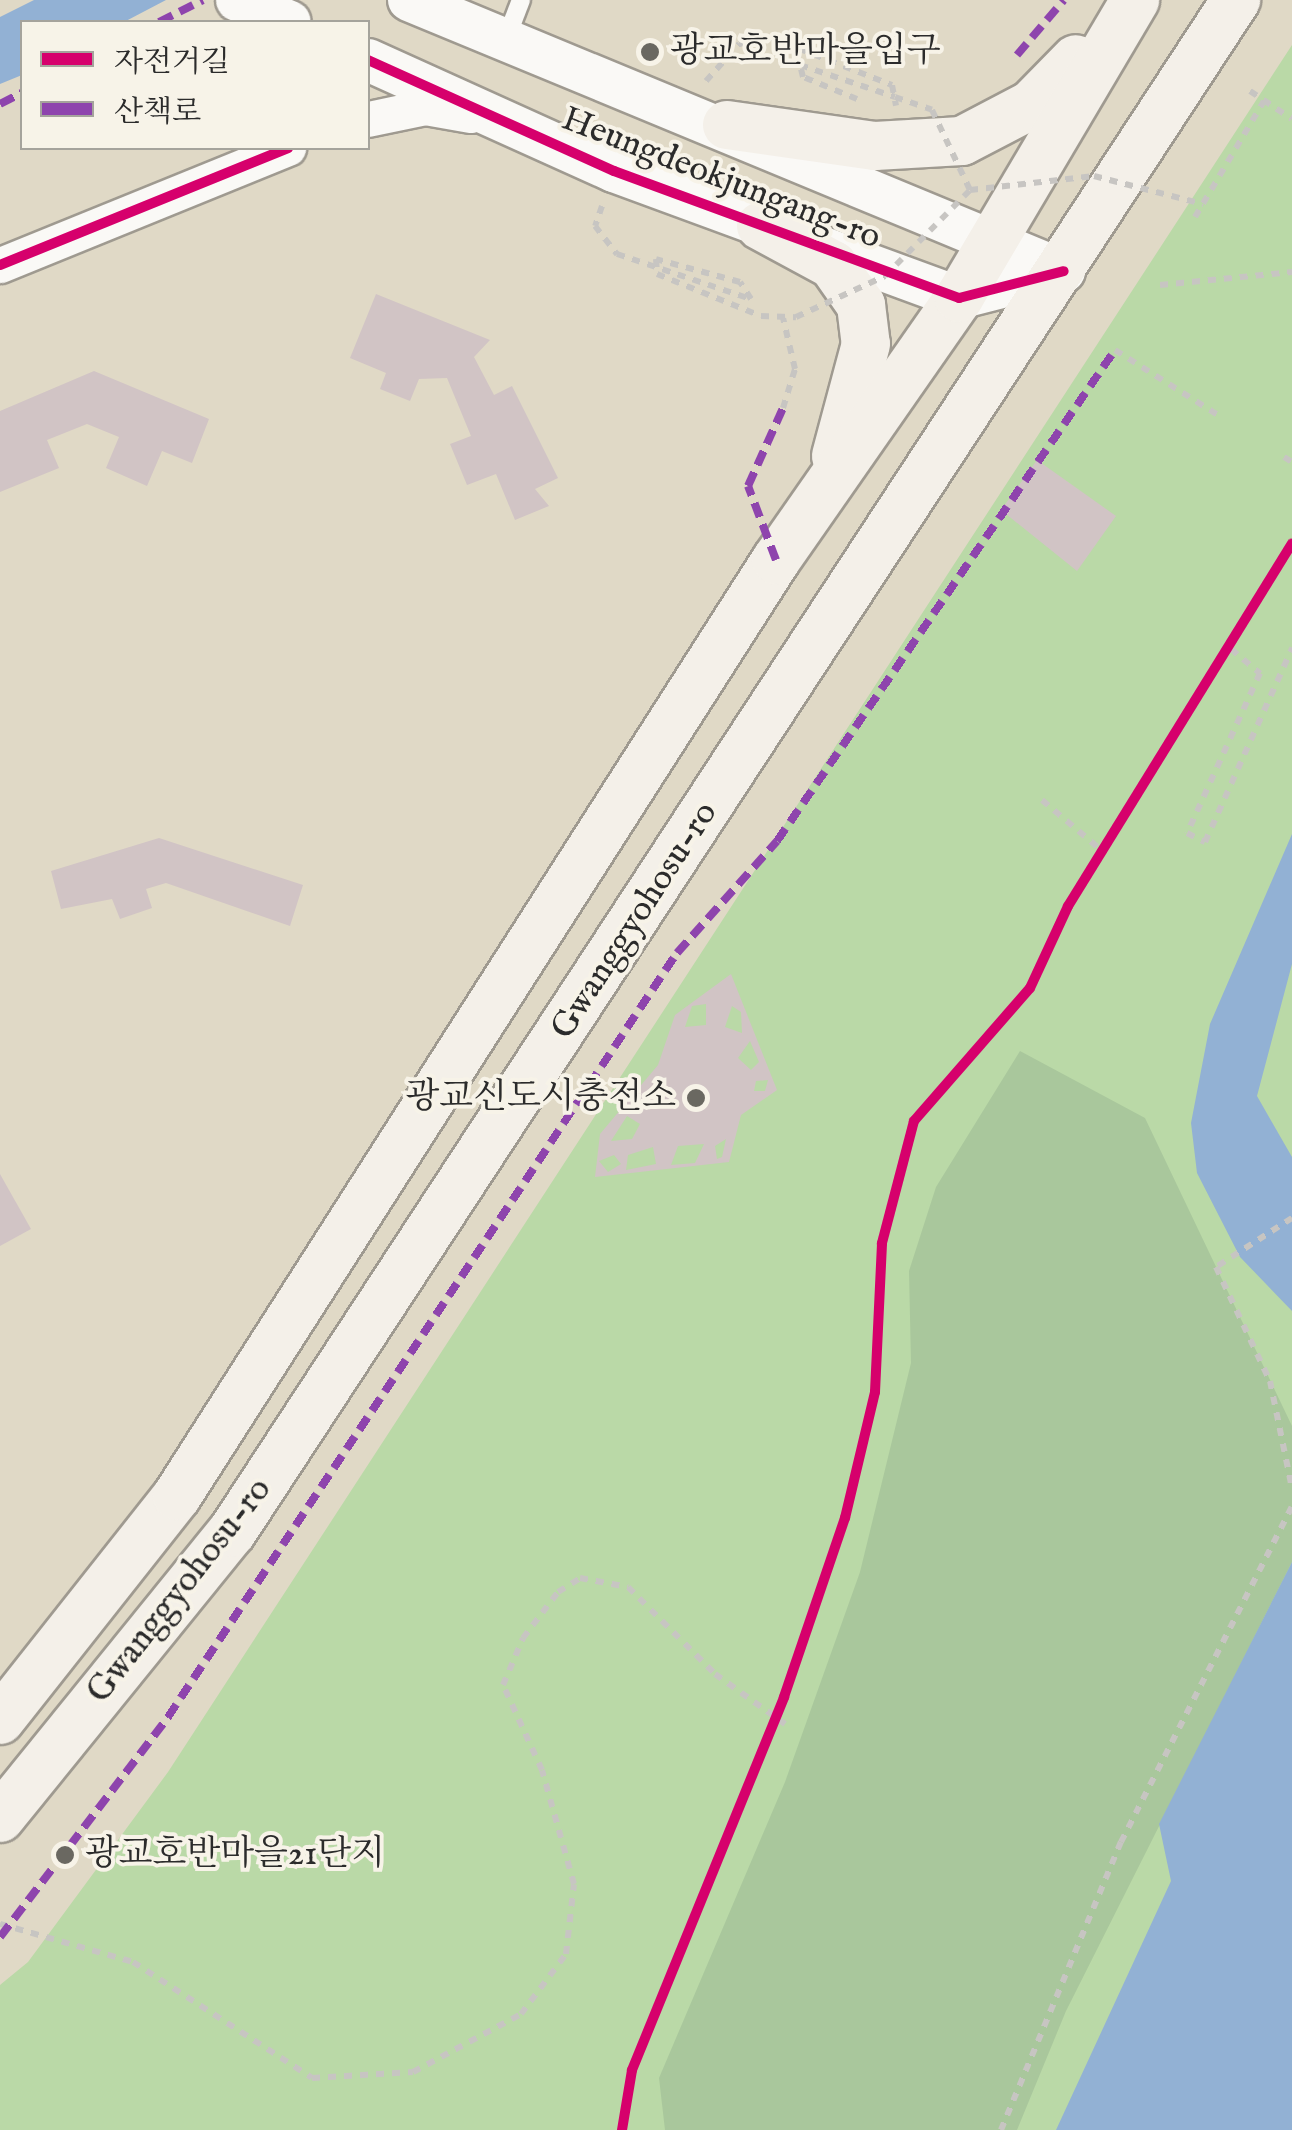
<!DOCTYPE html>
<html>
<head>
<meta charset="utf-8">
<style>
	body { margin:0 }
	#map { position:relative; width:1292px; height:2130px; overflow:hidden; background:#e0d9c6; font-family:"IM FELL English","Noto Serif KR",serif }
	div>[style] { position:absolute }
	[style*='--x'] { left:calc(var(--x)*1px); top:calc(var(--y)*1px); width:calc(var(--w)*1px); rotate:calc(var(--a)*1deg) }
	.green>* { inset:0; background:#bad9a7 }
	.forest>* { inset:0; background:#a9c79c }
	.water>* { inset:0; background:#92b1d4 }
	.building>* { inset:0; background:#d1c4c5 }
	.path>* { height:6px; margin-top:-3px; transform-origin:0; background:repeating-linear-gradient(90deg,#c7c5c2 0 8px,transparent 0 16px) }
	.roads { filter:drop-shadow(2px 0 #9f9a90) drop-shadow(-2px 0 #9f9a90) drop-shadow(0 2px #9f9a90) drop-shadow(0 -2px #9f9a90) }
	.service>* { height:18px; margin:-9px; padding:0 9px; transform-origin:9px; border-radius:9px; background:#faf9f6 }
	.minor>* { height:35px; margin:-17.5px; padding:0 17.5px; transform-origin:17.5px; border-radius:17.5px; background:#faf9f6 }
	.tertiary>* { height:42px; margin:-21px; padding:0 21px; transform-origin:21px; border-radius:21px; background:#faf9f6 }
	.secondary>* { height:48px; margin:-24px; padding:0 24px; transform-origin:24px; border-radius:24px; background:#f4f0e9 }
	.path-bridge>* { height:6px; margin-top:-3px; transform-origin:0; background:repeating-linear-gradient(90deg,#c7c5c2 0 8px,transparent 0 16px) }
	.quiet>* { height:8px; margin-top:-4px; transform-origin:0; background:repeating-linear-gradient(90deg,#8e44ad 0 15px,transparent 0 23px) }
	.cycleway>* { height:10px; margin:-5px; padding:0 5px; transform-origin:5px; border-radius:5px; background:#d6006c }
	.dots>* { width:28px; height:28px; translate:-50% -50%; box-sizing:border-box; border:5px solid #f7f3e8; border-radius:50% }
	span { translate:-50% -50%; white-space:nowrap; text-align:center; line-height:1.15; -webkit-text-stroke:8px #f7f3e8; paint-order:stroke }
	.poi-label { font-size:35px; color:#2b2b2b }
	.left { translate:0 -50%; text-align:left }
	.right { translate:-100% -50%; text-align:right }
	.street-label { font-size:35px; color:#2b2b2b }
	.legend { position:absolute; left:20px; top:20px; width:350px; height:130px; box-sizing:border-box; background:#f7f3e8; border:2px solid #a5a39c; margin:0; padding:12px 18px; list-style:none; font-size:30px; color:#2b2b2b }
	.legend li { display:flex; align-items:center; gap:20px; height:50px }
	.legend b { width:50px; border:2px solid #a5a39c }
</style>
</head>
<body>
<div id="map">
	<div class="green">
		<div style="clip-path:polygon(1292px 45px,1292px 2130px,0 2130px,0 1985px,28px 1962px,168px 1772px)"></div>
	</div>
	<div class="forest">
		<div style="clip-path:polygon(1020px 1051px,1145px 1118px,1292px 1426px,1292px 1562px,1066px 2011px,1017px 2130px,665px 2130px,659px 2078px,785px 1782px,860px 1572px,911px 1363px,909px 1271px,936px 1187px)"></div>
	</div>
	<div class="water">
		<div style="clip-path:polygon(34px 0,166px 0,124px 22px,22px 22px,22px 75px,0 84px,0 17px)"></div>
		<div style="clip-path:polygon(1292px 834px,1292px 964px,1257px 1096px,1292px 1157px,1292px 1311px,1240px 1257px,1197px 1173px,1191px 1123px,1210px 1024px)"></div>
		<div style="clip-path:polygon(1292px 1562px,1292px 2130px,1056px 2130px,1171px 1881px,1159px 1824px)"></div>
	</div>
	<div class="building">
		<div style="clip-path:polygon(376px 294px,490px 340px,474px 357px,494px 395px,512px 386px,558px 478px,535px 489px,549px 506px,515px 520px,496px 474px,467px 485px,450px 444px,471px 436px,447px 378px,419px 379px,410px 401px,380px 389px,386px 373px,350px 358px)"></div>
		<div style="clip-path:polygon(94px 371px,209px 419px,192px 463px,162px 451px,147px 486px,106px 468px,119px 437px,87px 424px,47px 440px,59px 468px,0 492px,0 411px)"></div>
		<div style="clip-path:polygon(1037px 460px,1116px 516px,1077px 571px,1001px 510px)"></div>
		<div style="clip-path:polygon(159px 838px,303px 885px,290px 926px,166px 883px,146px 889px,152px 908px,120px 919px,112px 899px,61px 909px,51px 871px)"></div>
		<div style="clip-path:polygon(evenodd,731px 974px,777px 1090px,741px 1115px,729px 1162px,595px 1177px,600px 1134px,658px 1065px,675px 1015px,731px 974px,706px 1004px,706px 1025px,685px 1027px,692px 1006px,706px 1004px,731px 974px,732px 1006px,741px 1012px,742px 1033px,725px 1027px,732px 1006px,731px 974px,750px 1041px,759px 1062px,751px 1070px,738px 1058px,750px 1041px,731px 974px,768px 1080px,765px 1091px,754px 1091px,756px 1081px,768px 1080px,731px 974px,627px 1116px,640px 1124px,632px 1139px,611px 1141px,627px 1116px,731px 974px,726px 1139px,722px 1157px,717px 1159px,715px 1146px,726px 1139px,731px 974px,704px 1144px,695px 1163px,671px 1165px,678px 1146px,704px 1144px,731px 974px,653px 1147px,656px 1164px,626px 1170px,628px 1155px,653px 1147px,731px 974px,614px 1155px,621px 1164px,608px 1172px,599px 1161px,614px 1155px)"></div>
		<div style="clip-path:polygon(0 1174px,31px 1229px,0 1246px)"></div>
	</div>
	<div class="path">
		<div style="--x:706;--y:81;--w:50;--a:-48.3"></div>
		<div style="--x:739;--y:44;--w:31;--a:-13"></div>
		<div style="--x:769;--y:37;--w:132;--a:21.3"></div>
		<div style="--x:892;--y:85;--w:21;--a:79"></div>
		<div style="--x:1250;--y:91;--w:50;--a:33.7"></div>
		<div style="--x:857;--y:99;--w:58;--a:-157.8"></div>
		<div style="--x:803;--y:77;--w:12;--a:-104"></div>
		<div style="--x:800;--y:65;--w:100;--a:18.6"></div>
		<div style="--x:602;--y:206;--w:21;--a:109"></div>
		<div style="--x:595;--y:226;--w:36;--a:52"></div>
		<div style="--x:617;--y:254;--w:141;--a:18.6"></div>
		<div style="--x:751;--y:299;--w:20;--a:-123"></div>
		<div style="--x:740;--y:282;--w:87;--a:-164.7"></div>
		<div style="--x:1195;--y:217;--w:135;--a:-59.3"></div>
		<div style="--x:1160;--y:285;--w:133;--a:-5.6"></div>
		<div style="--x:1115;--y:350;--w:125;--a:32.3"></div>
		<div style="--x:783;--y:408;--w:41;--a:-72.9"></div>
		<div style="--x:795;--y:369;--w:52;--a:-103.2"></div>
		<div style="--x:1284;--y:457;--w:9;--a:32"></div>
		<div style="--x:1231;--y:649;--w:38;--a:40"></div>
		<div style="--x:1260;--y:673;--w:176;--a:114.5"></div>
		<div style="--x:1187;--y:833;--w:20;--a:27"></div>
		<div style="--x:1205;--y:842;--w:213;--a:-65.8"></div>
		<div style="--x:1042;--y:800;--w:77;--a:40.3"></div>
		<div style="--x:1292;--y:1218;--w:90;--a:147.2"></div>
		<div style="--x:1216;--y:1267;--w:126;--a:64.7"></div>
		<div style="--x:1270;--y:1381;--w:109;--a:78.4"></div>
		<div style="--x:0;--y:1924;--w:138;--a:15.9"></div>
		<div style="--x:133;--y:1962;--w:213;--a:32.9"></div>
		<div style="--x:312;--y:2078;--w:101;--a:-3.4"></div>
		<div style="--x:413;--y:2072;--w:123;--a:-28.2"></div>
		<div style="--x:521;--y:2014;--w:75;--a:-53.1"></div>
		<div style="--x:566;--y:1954;--w:70;--a:-83.5"></div>
		<div style="--x:574;--y:1884;--w:118;--a:-105.7"></div>
		<div style="--x:542;--y:1770;--w:94;--a:-114.6"></div>
		<div style="--x:503;--y:1685;--w:51;--a:-66.9"></div>
		<div style="--x:523;--y:1638;--w:58;--a:-52.7"></div>
		<div style="--x:558;--y:1592;--w:26;--a:-32"></div>
		<div style="--x:580;--y:1578;--w:49;--a:10.6"></div>
		<div style="--x:628;--y:1587;--w:123;--a:45"></div>
		<div style="--x:715;--y:1674;--w:86;--a:35.5"></div>
		<div style="--x:1001;--y:2130;--w:312;--a:-67.4"></div>
		<div style="--x:1121;--y:1842;--w:376;--a:-63"></div>
	</div>
	<div class="roads">
		<div class="service">
			<div style="--x:506;--y:39;--w:42;--a:-69"></div>
		</div>
		<div class="minor">
			<div style="--x:368;--y:119;--w:58;--a:-11.9"></div>
			<div style="--x:425;--y:107;--w:46;--a:10.1"></div>
			<div style="--x:0;--y:265;--w:311;--a:-22.1"></div>
		</div>
		<div class="tertiary">
			<div style="--x:237;--y:0;--w:57;--a:22.5"></div>
			<div style="--x:409;--y:0;--w:709;--a:22.48"></div>
			<div style="--x:368;--y:60;--w:270;--a:24.3"></div>
			<div style="--x:614;--y:171;--w:368;--a:20.2"></div>
			<div style="--x:959;--y:298;--w:108;--a:-14.4"></div>
		</div>
		<div class="secondary">
			<div style="--x:727;--y:125;--w:149;--a:8.1"></div>
			<div style="--x:875;--y:146;--w:87;--a:-3.3"></div>
			<div style="--x:962;--y:141;--w:78;--a:-27.6"></div>
			<div style="--x:1031;--y:105;--w:64;--a:-45.6"></div>
			<div style="--x:761;--y:226;--w:82;--a:28.4"></div>
			<div style="--x:833;--y:265;--w:49;--a:55"></div>
			<div style="--x:861;--y:305;--w:39;--a:83"></div>
			<div style="--x:866;--y:344;--w:116;--a:105"></div>
			<div style="--x:0;--y:1720;--w:285;--a:-51.7"></div>
			<div style="--x:177;--y:1496;--w:1111;--a:-57.38"></div>
			<div style="--x:776;--y:560;--w:320;--a:-55.1"></div>
			<div style="--x:959;--y:298;--w:346;--a:-59.4"></div>
			<div style="--x:0;--y:1818;--w:368;--a:-51"></div>
			<div style="--x:232;--y:1532;--w:1832;--a:-56.76"></div>
		</div>
	</div>
	<div class="path-bridge">
		<div style="--x:895;--y:97;--w:39;--a:19"></div>
		<div style="--x:932;--y:110;--w:89;--a:64.6"></div>
		<div style="--x:656;--y:259;--w:15;--a:86"></div>
		<div style="--x:657;--y:274;--w:112;--a:22"></div>
		<div style="--x:761;--y:316;--w:35;--a:2"></div>
		<div style="--x:796;--y:317;--w:98;--a:-24.7"></div>
		<div style="--x:885;--y:276;--w:121;--a:-45.3"></div>
		<div style="--x:970;--y:190;--w:125;--a:-6.4"></div>
		<div style="--x:1094;--y:176;--w:113;--a:14.4"></div>
	</div>
	<div class="quiet">
		<div style="--x:159;--y:22;--w:49;--a:-26.6"></div>
		<div style="--x:1017;--y:55;--w:72;--a:-49.5"></div>
		<div style="--x:0;--y:104;--w:25;--a:-27"></div>
		<div style="--x:776;--y:560;--w:79;--a:-110.7"></div>
		<div style="--x:748;--y:486;--w:85;--a:-65.8"></div>
		<div style="--x:0;--y:1937;--w:277;--a:-52.6"></div>
		<div style="--x:168;--y:1717;--w:918;--a:-56.33"></div>
		<div style="--x:677;--y:953;--w:150;--a:-48.2"></div>
		<div style="--x:777;--y:841;--w:596;--a:-55.46"></div>
	</div>
	<div class="cycleway">
		<div style="--x:368;--y:60;--w:270;--a:24.3"></div>
		<div style="--x:614;--y:171;--w:368;--a:20.2"></div>
		<div style="--x:959;--y:298;--w:108;--a:-14.4"></div>
		<div style="--x:0;--y:265;--w:311;--a:-22.1"></div>
		<div style="--x:622;--y:2130;--w:61;--a:-80.5"></div>
		<div style="--x:632;--y:2070;--w:403;--a:-67.8"></div>
		<div style="--x:784;--y:1697;--w:189;--a:-71.2"></div>
		<div style="--x:845;--y:1518;--w:130;--a:-76.6"></div>
		<div style="--x:875;--y:1392;--w:149;--a:-87.3"></div>
		<div style="--x:882;--y:1243;--w:126;--a:-75.3"></div>
		<div style="--x:914;--y:1121;--w:176;--a:-48.9"></div>
		<div style="--x:1030;--y:988;--w:90;--a:-65.1"></div>
		<div style="--x:1068;--y:906;--w:426;--a:-58.3"></div>
	</div>
	<div class="dots">
		<div style="left:650px;top:52px;background:#6a6861"></div>
		<div style="left:696px;top:1098px;background:#6a6861"></div>
		<div style="left:65px;top:1855px;background:#6a6861"></div>
	</div>
	<div class="poi-label">
		<span class="left" style="left:670px;top:52px">광교호반마을입구</span>
		<span class="right" style="left:676px;top:1098px">광교신도시충전소</span>
		<span class="left" style="left:85px;top:1855px">광교호반마을21단지</span>
	</div>
	<div class="street-label">
		<span style="left:721px;top:179px;rotate:21deg">Heungdeokjungang-ro</span>
		<span style="left:635px;top:921px;rotate:-57deg">Gwanggyohosu-ro</span>
		<span style="left:180px;top:1591px;rotate:-52deg">Gwanggyohosu-ro</span>
	</div>
	<ul class="legend">
	<li><b style="height:12px;background:#d6006c"></b>자전거길</li>
	<li><b style="height:12px;background:#8e44ad"></b>산책로</li>
	</ul>
</div>
</body>
</html>
